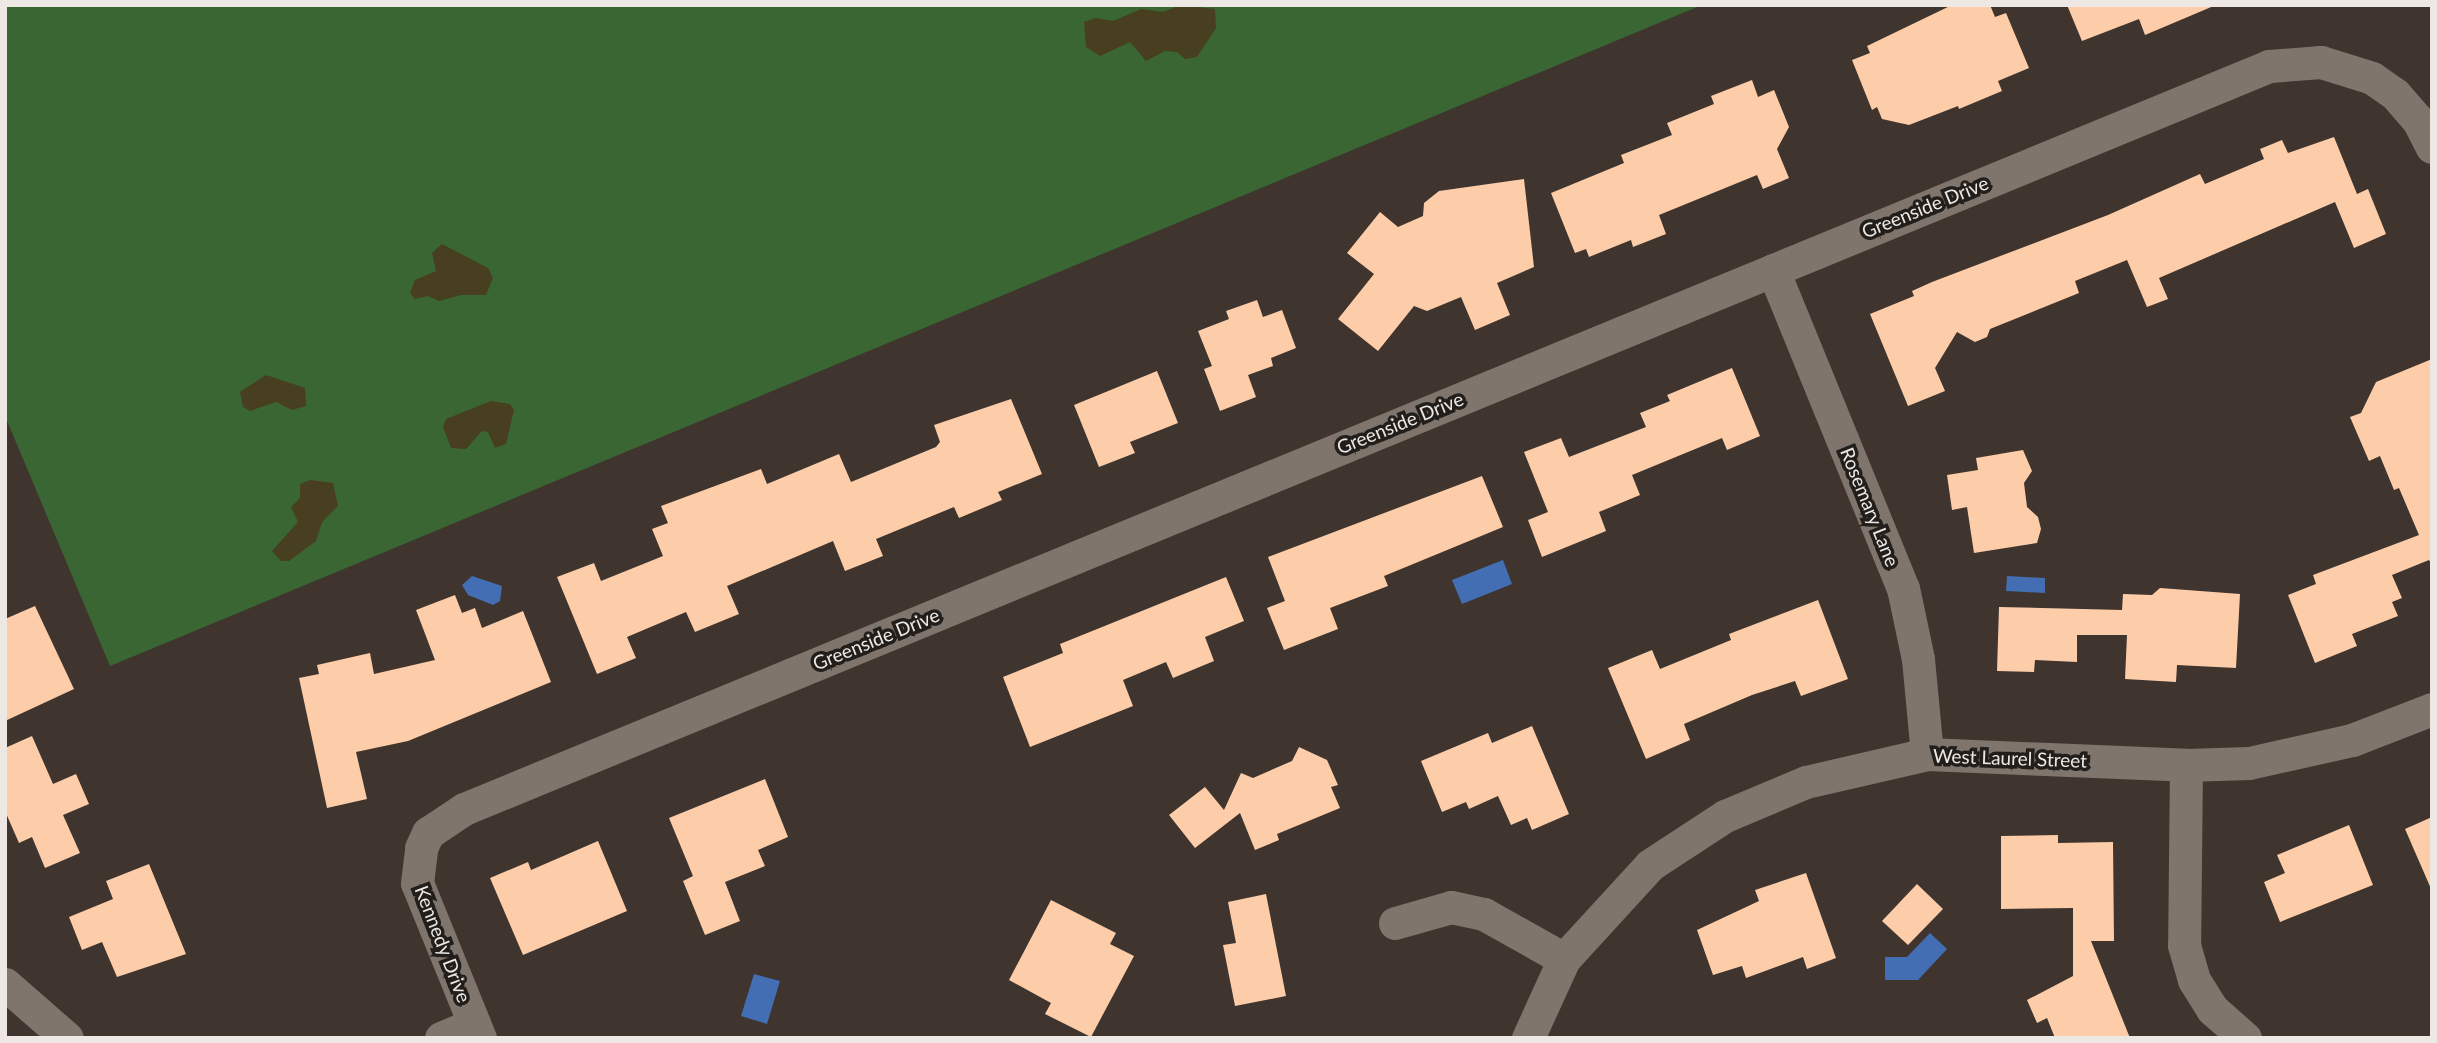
<!DOCTYPE html>
<html>
<head>
<meta charset="utf-8">
<style>
	body { margin:0 }
	#map { position:relative; width:2437px; height:1043px; overflow:hidden; background:#3f352e; font-family:Lato,sans-serif }
	div>[style] { position:absolute }
	[style*='--x'] { left:calc(var(--x)*1px); top:calc(var(--y)*1px); width:calc(var(--w)*1px); rotate:calc(var(--a)*1deg) }
	.green>* { inset:0; background:#3a6634 }
	.sand>* { inset:0; background:#473f1f }
	.water>* { inset:0; background:#446eb4 }
	.building>* { inset:0; background:#fdcdaa }
	.minor>* { height:33px; margin:-16.5px; padding:0 16.5px; transform-origin:16.5px; border-radius:16.5px; background:#80756d }
	span { translate:-50% -50%; white-space:nowrap; text-align:center; line-height:1.15; -webkit-text-stroke:7px #221e1b; paint-order:stroke }
	.street-label { font-size:19px; color:#eee8e4 }
	.frame { position:absolute; inset:0; border:7px solid #eee8e4; pointer-events:none }
</style>
</head>
<body>
<div id="map">
	<div class="green">
		<div style="clip-path:polygon(5px 5px,1702px 5px,110px 666px,5px 416px)"></div>
	</div>
	<div class="sand">
		<div style="clip-path:polygon(1181px 5px,1215px 9px,1216px 28px,1197px 57px,1185px 59px,1177px 52px,1165px 51px,1146px 61px,1130px 42px,1100px 56px,1086px 47px,1084px 22px,1095px 18px,1113px 21px,1141px 9px,1163px 12px)"></div>
		<div style="clip-path:polygon(442px 244px,488px 268px,493px 278px,486px 295px,461px 295px,439px 301px,428px 296px,415px 299px,410px 293px,415px 280px,436px 271px,432px 253px)"></div>
		<div style="clip-path:polygon(266px 375px,305px 388px,306px 406px,292px 410px,276px 402px,250px 411px,243px 407px,240px 392px)"></div>
		<div style="clip-path:polygon(491px 401px,510px 404px,514px 410px,506px 444px,495px 448px,488px 432px,482px 431px,466px 449px,451px 448px,443px 427px,446px 419px)"></div>
		<div style="clip-path:polygon(310px 480px,333px 483px,338px 506px,322px 522px,316px 541px,289px 561px,281px 561px,272px 551px,298px 522px,291px 507px,300px 498px,300px 484px)"></div>
	</div>
	<div class="water">
		<div style="clip-path:polygon(1503px 560px,1512px 584px,1462px 604px,1452px 580px)"></div>
		<div style="clip-path:polygon(472px 576px,502px 586px,500px 601px,493px 605px,468px 595px,462px 585px)"></div>
		<div style="clip-path:polygon(2007px 576px,2045px 578px,2045px 593px,2006px 591px)"></div>
		<div style="clip-path:polygon(1930px 933px,1947px 949px,1918px 980px,1885px 980px,1885px 957px,1907px 957px)"></div>
		<div style="clip-path:polygon(754px 974px,780px 981px,767px 1024px,741px 1016px)"></div>
	</div>
	<div class="building">
		<div style="clip-path:polygon(1952px 5px,1990px 5px,1995px 17px,2006px 13px,2029px 68px,1998px 81px,2002px 91px,1959px 109px,1958px 106px,1909px 125px,1882px 119px,1877px 107px,1872px 110px,1852px 60px,1870px 53px,1867px 46px)"></div>
		<div style="clip-path:polygon(2067px 5px,2216px 5px,2145px 35px,2139px 19px,2082px 41px)"></div>
		<div style="clip-path:polygon(1752px 80px,1758px 97px,1774px 90px,1789px 127px,1777px 149px,1789px 178px,1763px 189px,1757px 175px,1659px 215px,1666px 234px,1633px 247px,1631px 240px,1589px 257px,1586px 249px,1575px 253px,1551px 193px,1624px 163px,1621px 155px,1672px 135px,1667px 123px,1714px 104px,1711px 96px)"></div>
		<div style="clip-path:polygon(2334px 137px,2357px 194px,2368px 189px,2386px 234px,2354px 248px,2335px 202px,2159px 278px,2168px 299px,2147px 307px,2127px 260px,2075px 281px,2079px 293px,1990px 329px,1987px 337px,1975px 342px,1957px 332px,1935px 368px,1945px 391px,1908px 406px,1870px 314px,1914px 296px,1912px 291px,1932px 282px,2108px 215px,2200px 174px,2205px 184px,2264px 159px,2260px 149px,2282px 140px,2288px 153px)"></div>
		<div style="clip-path:polygon(1524px 179px,1534px 267px,1497px 283px,1510px 315px,1475px 330px,1461px 297px,1427px 311px,1414px 306px,1378px 351px,1338px 319px,1374px 274px,1347px 253px,1380px 212px,1398px 227px,1423px 216px,1424px 203px,1439px 191px)"></div>
		<div style="clip-path:polygon(1257px 300px,1263px 317px,1282px 310px,1296px 348px,1271px 358px,1273px 366px,1248px 375px,1256px 397px,1220px 411px,1204px 369px,1212px 366px,1198px 331px,1229px 319px,1226px 311px)"></div>
		<div style="clip-path:polygon(2432px 359px,2432px 564px,2429px 560px,2392px 575px,2402px 598px,2392px 602px,2398px 616px,2352px 634px,2357px 646px,2315px 663px,2288px 595px,2316px 584px,2313px 575px,2419px 535px,2399px 488px,2394px 490px,2380px 456px,2369px 461px,2350px 417px,2361px 413px,2376px 382px)"></div>
		<div style="clip-path:polygon(1732px 368px,1760px 436px,1727px 450px,1722px 438px,1632px 475px,1640px 495px,1599px 512px,1606px 531px,1542px 557px,1528px 520px,1548px 512px,1524px 452px,1561px 438px,1569px 457px,1646px 427px,1640px 413px,1670px 401px,1667px 395px)"></div>
		<div style="clip-path:polygon(1157px 371px,1178px 423px,1130px 442px,1135px 453px,1099px 467px,1074px 405px)"></div>
		<div style="clip-path:polygon(1011px 399px,1042px 474px,998px 492px,1002px 500px,959px 518px,954px 507px,876px 539px,883px 556px,845px 571px,833px 541px,727px 586px,739px 614px,695px 632px,686px 612px,627px 637px,636px 658px,597px 674px,557px 577px,594px 563px,601px 581px,663px 556px,652px 529px,668px 523px,661px 506px,761px 469px,767px 484px,839px 454px,851px 482px,936px 447px,940px 442px,934px 425px)"></div>
		<div style="clip-path:polygon(2023px 450px,2032px 471px,2024px 483px,2027px 507px,2038px 517px,2041px 529px,2037px 543px,1974px 553px,1967px 507px,1952px 510px,1947px 475px,1978px 470px,1976px 458px)"></div>
		<div style="clip-path:polygon(1482px 476px,1503px 527px,1384px 576px,1388px 586px,1330px 608px,1338px 629px,1284px 650px,1267px 608px,1285px 601px,1268px 557px)"></div>
		<div style="clip-path:polygon(1226px 577px,1244px 621px,1205px 637px,1214px 661px,1173px 678px,1166px 662px,1123px 680px,1133px 706px,1030px 747px,1003px 677px,1063px 653px,1060px 644px)"></div>
		<div style="clip-path:polygon(2160px 588px,2240px 594px,2236px 668px,2177px 665px,2176px 682px,2125px 679px,2127px 635px,2077px 635px,2077px 662px,2035px 660px,2034px 672px,1997px 671px,1999px 607px,2122px 610px,2123px 594px,2152px 595px)"></div>
		<div style="clip-path:polygon(455px 595px,462px 613px,475px 608px,482px 628px,523px 611px,551px 682px,408px 741px,356px 752px,367px 799px,327px 808px,299px 678px,319px 674px,317px 665px,370px 653px,374px 674px,435px 660px,416px 610px)"></div>
		<div style="clip-path:polygon(1818px 600px,1848px 679px,1801px 696px,1795px 681px,1752px 695px,1684px 724px,1690px 740px,1646px 759px,1608px 668px,1652px 650px,1660px 669px,1731px 640px,1729px 634px)"></div>
		<div style="clip-path:polygon(35px 606px,74px 689px,5px 721px,5px 619px)"></div>
		<div style="clip-path:polygon(1532px 726px,1569px 814px,1532px 830px,1527px 818px,1511px 825px,1498px 796px,1469px 809px,1466px 802px,1442px 812px,1421px 761px,1488px 733px,1492px 743px)"></div>
		<div style="clip-path:polygon(32px 736px,53px 784px,76px 774px,89px 804px,63px 815px,80px 853px,45px 868px,32px 837px,19px 843px,5px 811px,5px 748px)"></div>
		<div style="clip-path:polygon(1299px 747px,1327px 760px,1338px 785px,1331px 787px,1340px 808px,1277px 834px,1279px 840px,1255px 850px,1240px 813px,1195px 848px,1169px 815px,1205px 787px,1224px 810px,1241px 773px,1253px 778px,1292px 761px)"></div>
		<div style="clip-path:polygon(765px 779px,788px 837px,758px 850px,765px 866px,725px 882px,740px 921px,705px 935px,683px 881px,693px 876px,669px 818px)"></div>
		<div style="clip-path:polygon(2432px 817px,2432px 891px,2405px 829px)"></div>
		<div style="clip-path:polygon(2349px 825px,2373px 885px,2280px 922px,2264px 882px,2285px 873px,2277px 855px)"></div>
		<div style="clip-path:polygon(2058px 835px,2058px 843px,2113px 842px,2114px 941px,2091px 941px,2130px 1038px,2055px 1038px,2047px 1018px,2037px 1023px,2027px 1000px,2073px 976px,2073px 908px,2001px 909px,2001px 836px)"></div>
		<div style="clip-path:polygon(598px 841px,627px 911px,523px 955px,490px 878px,528px 862px,531px 870px)"></div>
		<div style="clip-path:polygon(149px 864px,186px 954px,117px 977px,102px 942px,82px 950px,69px 917px,113px 899px,106px 881px)"></div>
		<div style="clip-path:polygon(1806px 873px,1836px 958px,1807px 969px,1803px 957px,1746px 978px,1742px 966px,1713px 975px,1697px 930px,1759px 901px,1755px 890px)"></div>
		<div style="clip-path:polygon(1917px 884px,1943px 909px,1908px 945px,1882px 921px)"></div>
		<div style="clip-path:polygon(1266px 894px,1286px 996px,1235px 1006px,1223px 945px,1236px 943px,1228px 902px)"></div>
		<div style="clip-path:polygon(1051px 900px,1116px 933px,1110px 944px,1134px 956px,1091px 1037px,1045px 1014px,1051px 1003px,1009px 980px)"></div>
	</div>
	<div class="minor">
		<div style="--x:1773;--y:270;--w:344;--a:67.8"></div>
		<div style="--x:1903;--y:588;--w:73;--a:78.1"></div>
		<div style="--x:1918;--y:659;--w:95;--a:84.6"></div>
		<div style="--x:2186;--y:765;--w:180;--a:90.6"></div>
		<div style="--x:2184;--y:945;--w:36;--a:74"></div>
		<div style="--x:2194;--y:980;--w:34;--a:58"></div>
		<div style="--x:2212;--y:1009;--w:44;--a:41.3"></div>
		<div style="--x:1395;--y:923;--w:58;--a:-15.9"></div>
		<div style="--x:1451;--y:907;--w:34;--a:12"></div>
		<div style="--x:1484;--y:914;--w:92;--a:29.4"></div>
		<div style="--x:5;--y:984;--w:82;--a:41.1"></div>
		<div style="--x:441;--y:1038;--w:36;--a:-23"></div>
		<div style="--x:480;--y:1038;--w:167;--a:-112.1"></div>
		<div style="--x:417;--y:883;--w:35;--a:-83"></div>
		<div style="--x:421;--y:848;--w:17;--a:-65"></div>
		<div style="--x:428;--y:833;--w:43;--a:-33.7"></div>
		<div style="--x:464;--y:809;--w:1952;--a:-22.37"></div>
		<div style="--x:2269;--y:66;--w:52;--a:-4.4"></div>
		<div style="--x:2321;--y:62;--w:53;--a:17.4"></div>
		<div style="--x:2372;--y:78;--w:28;--a:35"></div>
		<div style="--x:2395;--y:94;--w:37;--a:49"></div>
		<div style="--x:2419;--y:122;--w:28;--a:63"></div>
		<div style="--x:1528;--y:1038;--w:87;--a:-65.5"></div>
		<div style="--x:1564;--y:959;--w:127;--a:-47.5"></div>
		<div style="--x:1650;--y:865;--w:90;--a:-33.2"></div>
		<div style="--x:1725;--y:816;--w:88;--a:-22.8"></div>
		<div style="--x:1806;--y:782;--w:124;--a:-13"></div>
		<div style="--x:1927;--y:754;--w:259;--a:2.4"></div>
		<div style="--x:2186;--y:765;--w:63;--a:-1.8"></div>
		<div style="--x:2249;--y:763;--w:106;--a:-12.6"></div>
		<div style="--x:2352;--y:740;--w:86;--a:-21.2"></div>
	</div>
	<div class="street-label">
		<span style="left:1925px;top:207px;rotate:-22deg">Greenside Drive</span>
		<span style="left:1400px;top:423px;rotate:-22deg">Greenside Drive</span>
		<span style="left:1870px;top:507px;rotate:68deg">Rosemary Lane</span>
		<span style="left:876px;top:639px;rotate:-22deg">Greenside Drive</span>
		<span style="left:2010px;top:758px;rotate:2deg">West Laurel Street</span>
		<span style="left:443px;top:944px;rotate:69deg">Kennedy Drive</span>
	</div>
	<div class="frame"></div>
</div>
</body>
</html>
